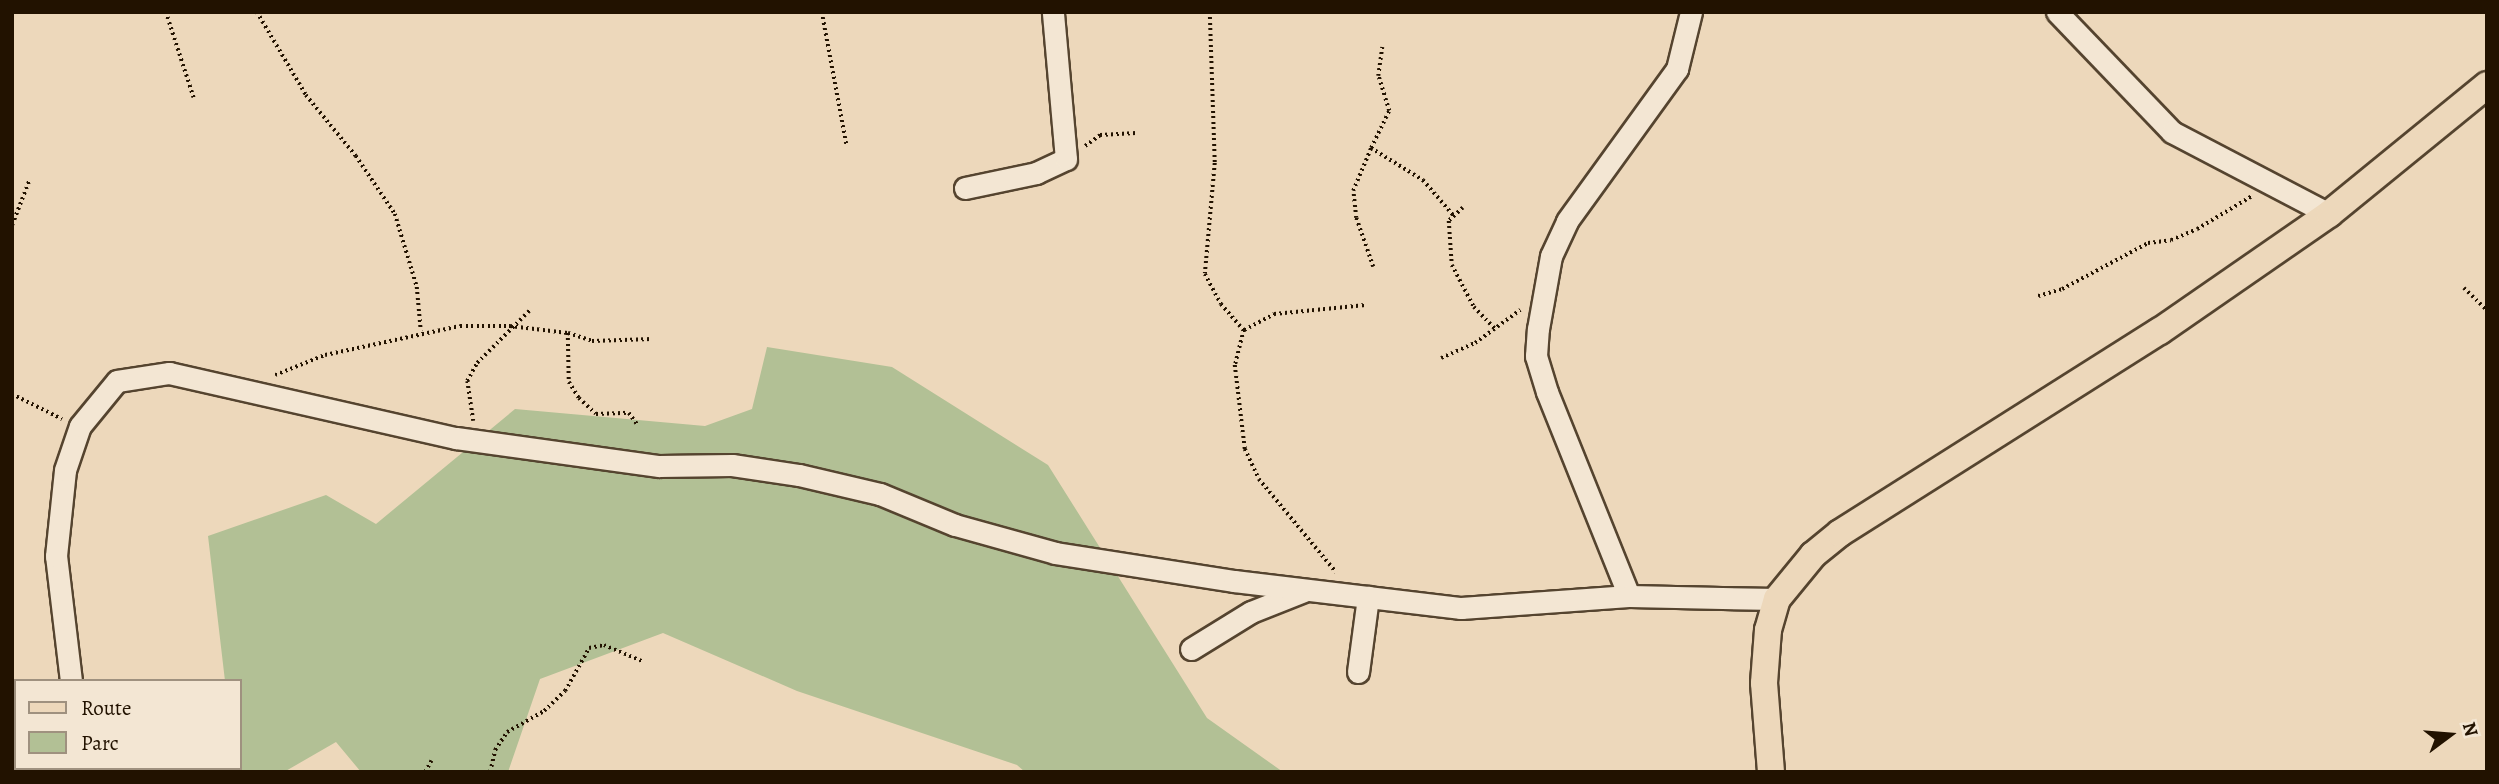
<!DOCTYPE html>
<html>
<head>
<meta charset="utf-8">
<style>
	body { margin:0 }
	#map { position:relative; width:2499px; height:784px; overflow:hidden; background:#edd8bb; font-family:Alegreya,serif }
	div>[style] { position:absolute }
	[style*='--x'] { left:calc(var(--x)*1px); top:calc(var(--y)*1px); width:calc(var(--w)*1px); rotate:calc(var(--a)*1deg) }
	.green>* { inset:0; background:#b2c095 }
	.path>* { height:3.5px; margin-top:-1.75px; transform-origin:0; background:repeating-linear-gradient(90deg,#221200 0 2px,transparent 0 5.5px) }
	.roads { filter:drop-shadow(2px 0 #55442f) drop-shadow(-2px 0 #55442f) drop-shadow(0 2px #55442f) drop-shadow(0 -2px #55442f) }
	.minor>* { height:21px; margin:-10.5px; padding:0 10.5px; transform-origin:10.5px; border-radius:10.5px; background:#f3e6d3 }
	.major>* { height:26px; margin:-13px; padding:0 13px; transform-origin:13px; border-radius:13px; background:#edd8bb }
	span { translate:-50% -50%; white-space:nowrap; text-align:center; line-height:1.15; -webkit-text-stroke:5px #f3e6d3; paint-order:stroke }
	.frame { position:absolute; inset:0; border:14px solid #221200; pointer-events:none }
	.legend { position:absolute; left:14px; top:679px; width:228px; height:91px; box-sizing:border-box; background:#f3e6d3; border:2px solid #9f917f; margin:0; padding:9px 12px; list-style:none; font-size:21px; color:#221200 }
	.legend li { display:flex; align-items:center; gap:14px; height:35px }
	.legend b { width:35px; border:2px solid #9f917f }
	.north { position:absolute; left:2415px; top:700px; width:70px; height:70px; -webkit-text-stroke:5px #f3e6d3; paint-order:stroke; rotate:74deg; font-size:19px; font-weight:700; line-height:28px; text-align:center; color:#221200 }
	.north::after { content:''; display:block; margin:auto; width:24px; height:32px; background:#221200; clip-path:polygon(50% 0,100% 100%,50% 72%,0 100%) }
</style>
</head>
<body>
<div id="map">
	<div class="green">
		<div style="clip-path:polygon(767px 347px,892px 367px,1048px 465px,1207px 718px,1283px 772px,1025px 772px,1017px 765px,797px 691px,663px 633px,540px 679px,508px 772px,361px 772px,336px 742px,284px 772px,236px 772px,240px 768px,240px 681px,225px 681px,208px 536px,326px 495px,376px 524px,515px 409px,705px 426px,752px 409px)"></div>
	</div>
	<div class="path">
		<div style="--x:166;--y:12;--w:90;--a:72"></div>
		<div style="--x:257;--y:12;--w:96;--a:59.4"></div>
		<div style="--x:306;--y:95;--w:79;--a:50.7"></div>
		<div style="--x:356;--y:156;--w:70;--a:56.1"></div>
		<div style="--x:395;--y:214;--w:76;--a:73.2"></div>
		<div style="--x:417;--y:287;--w:44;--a:84.8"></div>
		<div style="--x:822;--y:12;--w:137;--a:79.5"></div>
		<div style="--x:1210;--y:12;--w:151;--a:88.1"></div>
		<div style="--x:1215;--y:163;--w:111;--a:95.1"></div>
		<div style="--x:1205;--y:274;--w:34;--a:62"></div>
		<div style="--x:1221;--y:304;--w:35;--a:49"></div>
		<div style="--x:1244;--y:330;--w:36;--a:104"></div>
		<div style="--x:1235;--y:365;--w:85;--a:83.2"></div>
		<div style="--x:1245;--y:449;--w:33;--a:65"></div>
		<div style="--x:1259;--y:479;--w:121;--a:50.4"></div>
		<div style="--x:1085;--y:146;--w:19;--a:-36"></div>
		<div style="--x:1100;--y:135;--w:36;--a:-3"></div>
		<div style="--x:1371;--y:148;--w:41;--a:-64.1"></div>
		<div style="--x:1389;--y:111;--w:37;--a:-107"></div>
		<div style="--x:1378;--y:76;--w:29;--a:-82"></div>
		<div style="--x:1463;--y:208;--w:19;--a:137"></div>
		<div style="--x:1449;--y:221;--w:44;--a:86.1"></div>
		<div style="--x:1452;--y:265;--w:47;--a:62.4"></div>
		<div style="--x:1474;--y:307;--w:30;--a:46"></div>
		<div style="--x:12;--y:225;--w:47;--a:-68.9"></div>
		<div style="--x:1373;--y:267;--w:52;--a:-109.1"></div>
		<div style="--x:1356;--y:218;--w:27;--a:-96"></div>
		<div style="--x:1353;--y:191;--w:47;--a:-67.3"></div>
		<div style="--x:1371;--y:148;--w:61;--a:31.6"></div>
		<div style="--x:1423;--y:180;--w:48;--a:49.3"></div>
		<div style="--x:2464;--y:288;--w:32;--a:44"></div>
		<div style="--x:2038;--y:296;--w:25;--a:-16"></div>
		<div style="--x:2062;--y:289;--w:98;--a:-28.1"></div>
		<div style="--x:2148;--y:243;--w:23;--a:-7"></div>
		<div style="--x:2171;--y:240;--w:28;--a:-23"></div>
		<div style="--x:2197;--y:229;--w:64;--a:-31"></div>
		<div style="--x:1244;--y:330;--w:34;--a:-28"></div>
		<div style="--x:1274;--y:314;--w:92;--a:-5.6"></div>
		<div style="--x:568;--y:333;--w:49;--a:88.8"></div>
		<div style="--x:569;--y:382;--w:19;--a:58"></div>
		<div style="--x:579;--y:398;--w:23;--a:43"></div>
		<div style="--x:596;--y:414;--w:33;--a:-2"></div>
		<div style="--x:629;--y:413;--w:14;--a:54"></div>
		<div style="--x:1441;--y:358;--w:37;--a:-24"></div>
		<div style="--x:1475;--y:343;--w:56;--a:-36.3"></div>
		<div style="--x:275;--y:375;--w:54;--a:-21.8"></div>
		<div style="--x:325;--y:355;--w:138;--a:-12.1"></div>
		<div style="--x:460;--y:326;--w:50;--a:0"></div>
		<div style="--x:510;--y:326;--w:58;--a:6.9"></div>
		<div style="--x:568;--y:333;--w:25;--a:18"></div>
		<div style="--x:592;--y:341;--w:60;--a:-1.9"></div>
		<div style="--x:12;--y:394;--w:56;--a:26.6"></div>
		<div style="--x:473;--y:421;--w:40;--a:-98.5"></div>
		<div style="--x:467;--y:381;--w:21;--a:-61"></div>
		<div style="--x:477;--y:363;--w:75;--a:-45"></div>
		<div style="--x:425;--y:772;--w:13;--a:-61"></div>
		<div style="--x:490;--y:772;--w:23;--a:-77"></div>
		<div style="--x:495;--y:750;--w:22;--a:-56"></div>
		<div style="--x:507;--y:732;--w:43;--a:-29.6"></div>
		<div style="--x:544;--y:711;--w:29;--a:-44"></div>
		<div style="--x:565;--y:691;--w:49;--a:-60.8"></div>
		<div style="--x:589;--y:648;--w:15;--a:-11"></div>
		<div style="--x:604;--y:645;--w:43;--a:23"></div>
	</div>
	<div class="roads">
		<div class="minor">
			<div style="--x:2057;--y:12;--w:166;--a:46.2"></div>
			<div style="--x:2172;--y:132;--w:177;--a:27.6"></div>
			<div style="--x:965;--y:188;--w:73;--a:-11.9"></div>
			<div style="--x:1036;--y:173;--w:33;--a:-25"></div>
			<div style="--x:1066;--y:159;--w:148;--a:-95.1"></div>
			<div style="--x:1629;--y:596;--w:220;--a:-111.9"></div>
			<div style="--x:1547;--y:392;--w:38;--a:-107"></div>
			<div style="--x:1536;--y:356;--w:27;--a:-86"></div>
			<div style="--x:1538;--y:329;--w:74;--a:-79.9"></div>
			<div style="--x:1551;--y:256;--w:38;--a:-65"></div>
			<div style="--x:1567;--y:221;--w:188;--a:-54.1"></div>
			<div style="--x:1677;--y:69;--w:59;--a:-76.2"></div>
			<div style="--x:1191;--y:649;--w:70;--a:-31.7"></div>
			<div style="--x:1251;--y:612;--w:57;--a:-21.6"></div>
			<div style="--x:1358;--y:672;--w:76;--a:-82.4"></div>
			<div style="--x:71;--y:681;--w:126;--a:-96.8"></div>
			<div style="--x:56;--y:556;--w:86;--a:-84"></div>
			<div style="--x:65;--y:470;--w:46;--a:-71.2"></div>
			<div style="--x:80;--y:426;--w:58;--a:-50.6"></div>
			<div style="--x:117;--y:381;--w:53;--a:-8.7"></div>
			<div style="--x:169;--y:373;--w:294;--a:12.8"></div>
			<div style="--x:456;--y:438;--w:205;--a:7.9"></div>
			<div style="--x:659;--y:466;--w:73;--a:-0.8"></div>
			<div style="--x:732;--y:465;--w:68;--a:8.5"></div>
			<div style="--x:799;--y:475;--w:83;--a:13.2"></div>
			<div style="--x:880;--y:494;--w:81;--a:22.5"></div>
			<div style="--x:955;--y:525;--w:104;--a:15.6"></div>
			<div style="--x:1055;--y:553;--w:181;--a:8.9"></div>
			<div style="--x:1234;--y:581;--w:229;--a:6.8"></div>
			<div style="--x:1461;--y:608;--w:168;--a:-4.1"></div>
			<div style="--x:1629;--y:596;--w:148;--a:1.2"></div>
			<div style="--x:111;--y:768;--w:4;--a:63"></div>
		</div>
		<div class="major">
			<div style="--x:1771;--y:772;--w:89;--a:-94.5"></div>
			<div style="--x:1764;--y:683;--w:53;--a:-85.7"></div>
			<div style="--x:1768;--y:630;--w:32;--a:-74"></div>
			<div style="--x:1777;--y:599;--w:57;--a:-50.7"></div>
			<div style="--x:1813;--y:555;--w:35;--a:-39"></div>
			<div style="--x:1840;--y:533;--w:378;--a:-32.3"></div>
			<div style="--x:2160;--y:331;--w:206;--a:-34.7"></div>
			<div style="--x:2329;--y:214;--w:204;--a:-39.2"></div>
		</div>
	</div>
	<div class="frame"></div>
	<ul class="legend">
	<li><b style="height:9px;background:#edd8bb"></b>Route</li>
	<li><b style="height:19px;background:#b2c095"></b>Parc</li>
	</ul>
	<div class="north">N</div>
</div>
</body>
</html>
